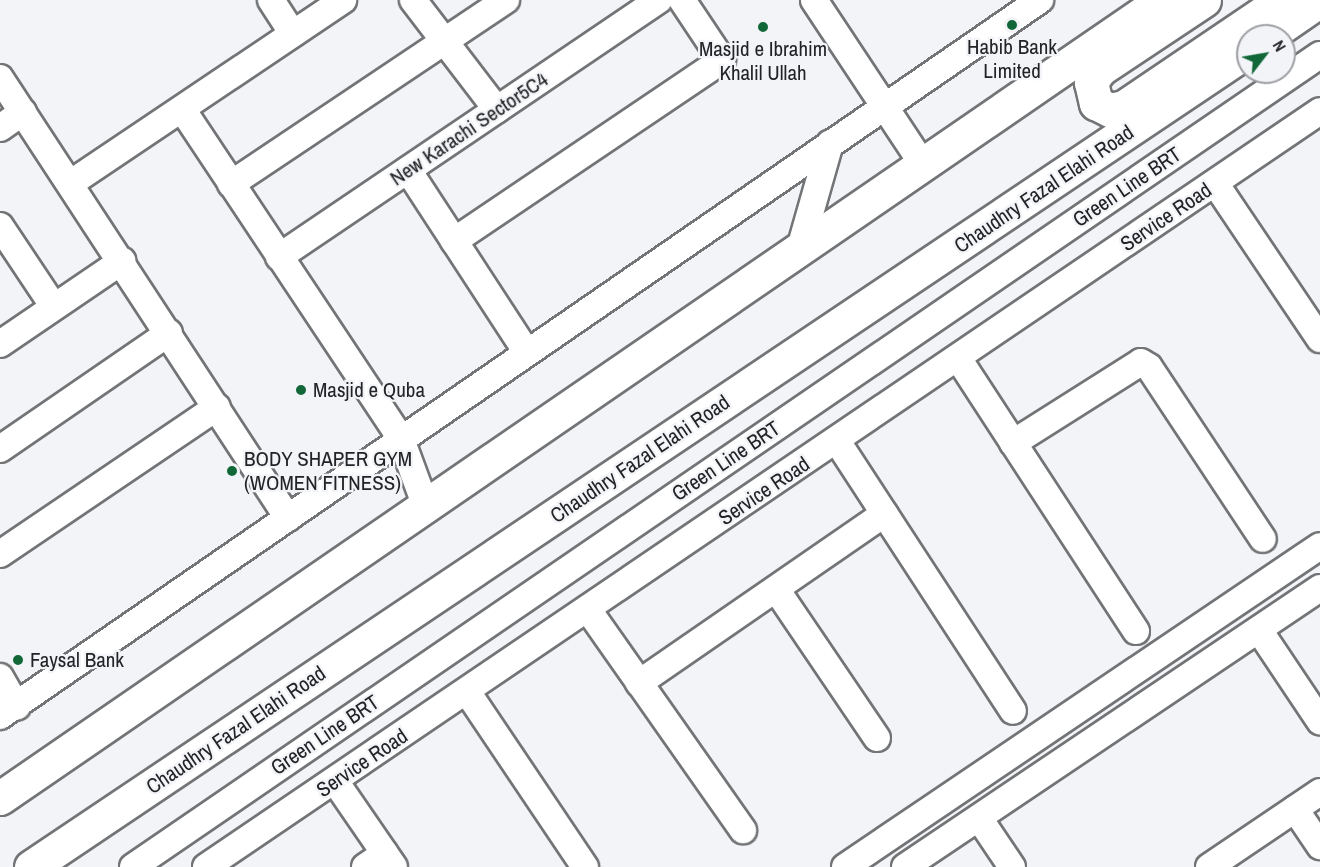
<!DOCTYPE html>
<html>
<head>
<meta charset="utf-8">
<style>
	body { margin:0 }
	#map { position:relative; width:1320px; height:867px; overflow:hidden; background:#f2f4f7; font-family:"Archivo Narrow",sans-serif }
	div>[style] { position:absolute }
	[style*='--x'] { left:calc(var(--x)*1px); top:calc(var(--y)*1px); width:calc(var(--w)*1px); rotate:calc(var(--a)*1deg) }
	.roads { filter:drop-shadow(2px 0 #727476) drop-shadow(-2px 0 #727476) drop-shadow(0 2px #727476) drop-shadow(0 -2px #727476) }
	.minor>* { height:26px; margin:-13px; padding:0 13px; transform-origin:13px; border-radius:13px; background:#fff }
	.major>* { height:33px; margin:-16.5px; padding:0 16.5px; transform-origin:16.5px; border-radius:16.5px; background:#fff }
	.dots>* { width:16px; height:16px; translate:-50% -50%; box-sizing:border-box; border:3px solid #f2f4f7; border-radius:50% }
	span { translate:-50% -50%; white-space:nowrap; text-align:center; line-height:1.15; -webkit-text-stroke:4.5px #f2f4f7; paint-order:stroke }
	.poi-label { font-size:21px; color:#222324 }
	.left { translate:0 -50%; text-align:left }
	.street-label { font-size:21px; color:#222324 }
	.north { position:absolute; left:1236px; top:24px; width:60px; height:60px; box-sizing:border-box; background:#f2f4f7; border:2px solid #9fa0a3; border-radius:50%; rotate:59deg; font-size:16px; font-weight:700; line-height:24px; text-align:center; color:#222324 }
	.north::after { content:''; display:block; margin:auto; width:21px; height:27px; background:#126739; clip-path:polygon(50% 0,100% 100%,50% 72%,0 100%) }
</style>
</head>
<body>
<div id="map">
	<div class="roads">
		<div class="minor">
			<div style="--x:271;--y:0;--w:40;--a:57.1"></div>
			<div style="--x:413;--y:0;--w:138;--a:52.6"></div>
			<div style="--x:814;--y:0;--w:199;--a:56.5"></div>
			<div style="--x:0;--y:78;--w:526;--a:56.79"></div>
			<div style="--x:182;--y:109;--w:396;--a:56.4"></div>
			<div style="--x:401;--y:439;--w:72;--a:69.8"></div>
			<div style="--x:0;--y:128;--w:28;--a:-35"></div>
			<div style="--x:408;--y:170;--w:216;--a:56.9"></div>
			<div style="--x:71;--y:183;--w:328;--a:-33.9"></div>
			<div style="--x:1215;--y:183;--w:188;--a:56.1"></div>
			<div style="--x:231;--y:184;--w:331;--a:-33.8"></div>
			<div style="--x:0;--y:226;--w:97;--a:56.3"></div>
			<div style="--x:454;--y:241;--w:323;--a:-34"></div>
			<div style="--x:722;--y:60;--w:72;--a:-123.7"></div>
			<div style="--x:799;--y:252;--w:113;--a:-74.1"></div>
			<div style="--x:279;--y:257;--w:459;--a:-34.1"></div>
			<div style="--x:0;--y:344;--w:148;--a:-34.2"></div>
			<div style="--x:958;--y:358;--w:326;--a:56.9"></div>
			<div style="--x:837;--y:441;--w:322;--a:56.9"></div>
			<div style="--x:1013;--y:443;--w:151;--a:-32.3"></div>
			<div style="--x:1141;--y:362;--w:9;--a:32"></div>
			<div style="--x:1149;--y:367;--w:206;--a:56.5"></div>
			<div style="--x:0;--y:449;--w:205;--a:-34.5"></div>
			<div style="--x:0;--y:554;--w:262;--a:-34.1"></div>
			<div style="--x:776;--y:589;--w:180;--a:55.9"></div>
			<div style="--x:589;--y:611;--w:268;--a:54.9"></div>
			<div style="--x:1259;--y:630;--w:110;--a:56.2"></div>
			<div style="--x:0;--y:677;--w:34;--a:60"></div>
			<div style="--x:639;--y:683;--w:298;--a:-34.6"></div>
			<div style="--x:468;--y:693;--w:210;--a:56.1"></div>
			<div style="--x:0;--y:716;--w:1263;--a:-34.55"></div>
			<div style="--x:335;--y:781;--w:104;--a:55.5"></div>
			<div style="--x:1295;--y:809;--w:45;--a:56"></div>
			<div style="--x:979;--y:818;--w:59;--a:56"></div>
			<div style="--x:133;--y:867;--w:1438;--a:-34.38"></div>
			<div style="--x:206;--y:867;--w:1346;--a:-34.16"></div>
			<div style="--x:365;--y:867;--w:24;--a:-35"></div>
			<div style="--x:845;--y:867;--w:573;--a:-34.05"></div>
			<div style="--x:905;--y:867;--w:500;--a:-33.91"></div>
			<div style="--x:1209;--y:867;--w:134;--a:-34"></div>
		</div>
		<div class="major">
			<div style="--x:1204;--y:0;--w:125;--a:146.4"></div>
			<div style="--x:1100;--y:69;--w:16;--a:125"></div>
			<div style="--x:1091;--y:82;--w:22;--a:77"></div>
			<div style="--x:1096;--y:103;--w:16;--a:27"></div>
			<div style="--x:1110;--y:110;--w:14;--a:-12"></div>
			<div style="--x:1124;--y:107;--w:191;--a:-34.1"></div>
			<div style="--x:1268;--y:36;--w:63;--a:-34.7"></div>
			<div style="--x:0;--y:798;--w:1410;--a:-34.48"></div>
			<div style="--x:31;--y:867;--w:1466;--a:-33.87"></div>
		</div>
	</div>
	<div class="dots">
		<div style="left:1012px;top:25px;background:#126739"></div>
		<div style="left:763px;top:27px;background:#126739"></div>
		<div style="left:301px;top:390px;background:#126739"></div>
		<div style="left:232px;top:471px;background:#126739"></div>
		<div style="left:18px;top:660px;background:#126739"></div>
	</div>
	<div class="poi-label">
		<span style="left:1012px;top:59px">Habib Bank<br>Limited</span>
		<span style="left:763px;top:61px">Masjid e Ibrahim<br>Khalil Ullah</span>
		<span class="left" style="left:313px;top:390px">Masjid e Quba</span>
		<span class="left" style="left:244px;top:471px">BODY SHAPER GYM<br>(WOMEN FITNESS)</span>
		<span class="left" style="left:30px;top:660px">Faysal Bank</span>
	</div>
	<div class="street-label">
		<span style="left:469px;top:129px;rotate:-34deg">New Karachi Sector5C4</span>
		<span style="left:1127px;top:187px;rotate:-34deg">Green Line BRT</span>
		<span style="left:1044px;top:189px;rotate:-34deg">Chaudhry Fazal Elahi Road</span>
		<span style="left:1166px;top:217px;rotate:-34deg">Service Road</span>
		<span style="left:640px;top:459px;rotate:-34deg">Chaudhry Fazal Elahi Road</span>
		<span style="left:726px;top:461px;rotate:-34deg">Green Line BRT</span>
		<span style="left:764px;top:491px;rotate:-34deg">Service Road</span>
		<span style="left:236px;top:730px;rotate:-34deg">Chaudhry Fazal Elahi Road</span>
		<span style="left:325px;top:735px;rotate:-34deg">Green Line BRT</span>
		<span style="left:362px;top:763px;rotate:-34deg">Service Road</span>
	</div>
	<div class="north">N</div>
</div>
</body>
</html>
